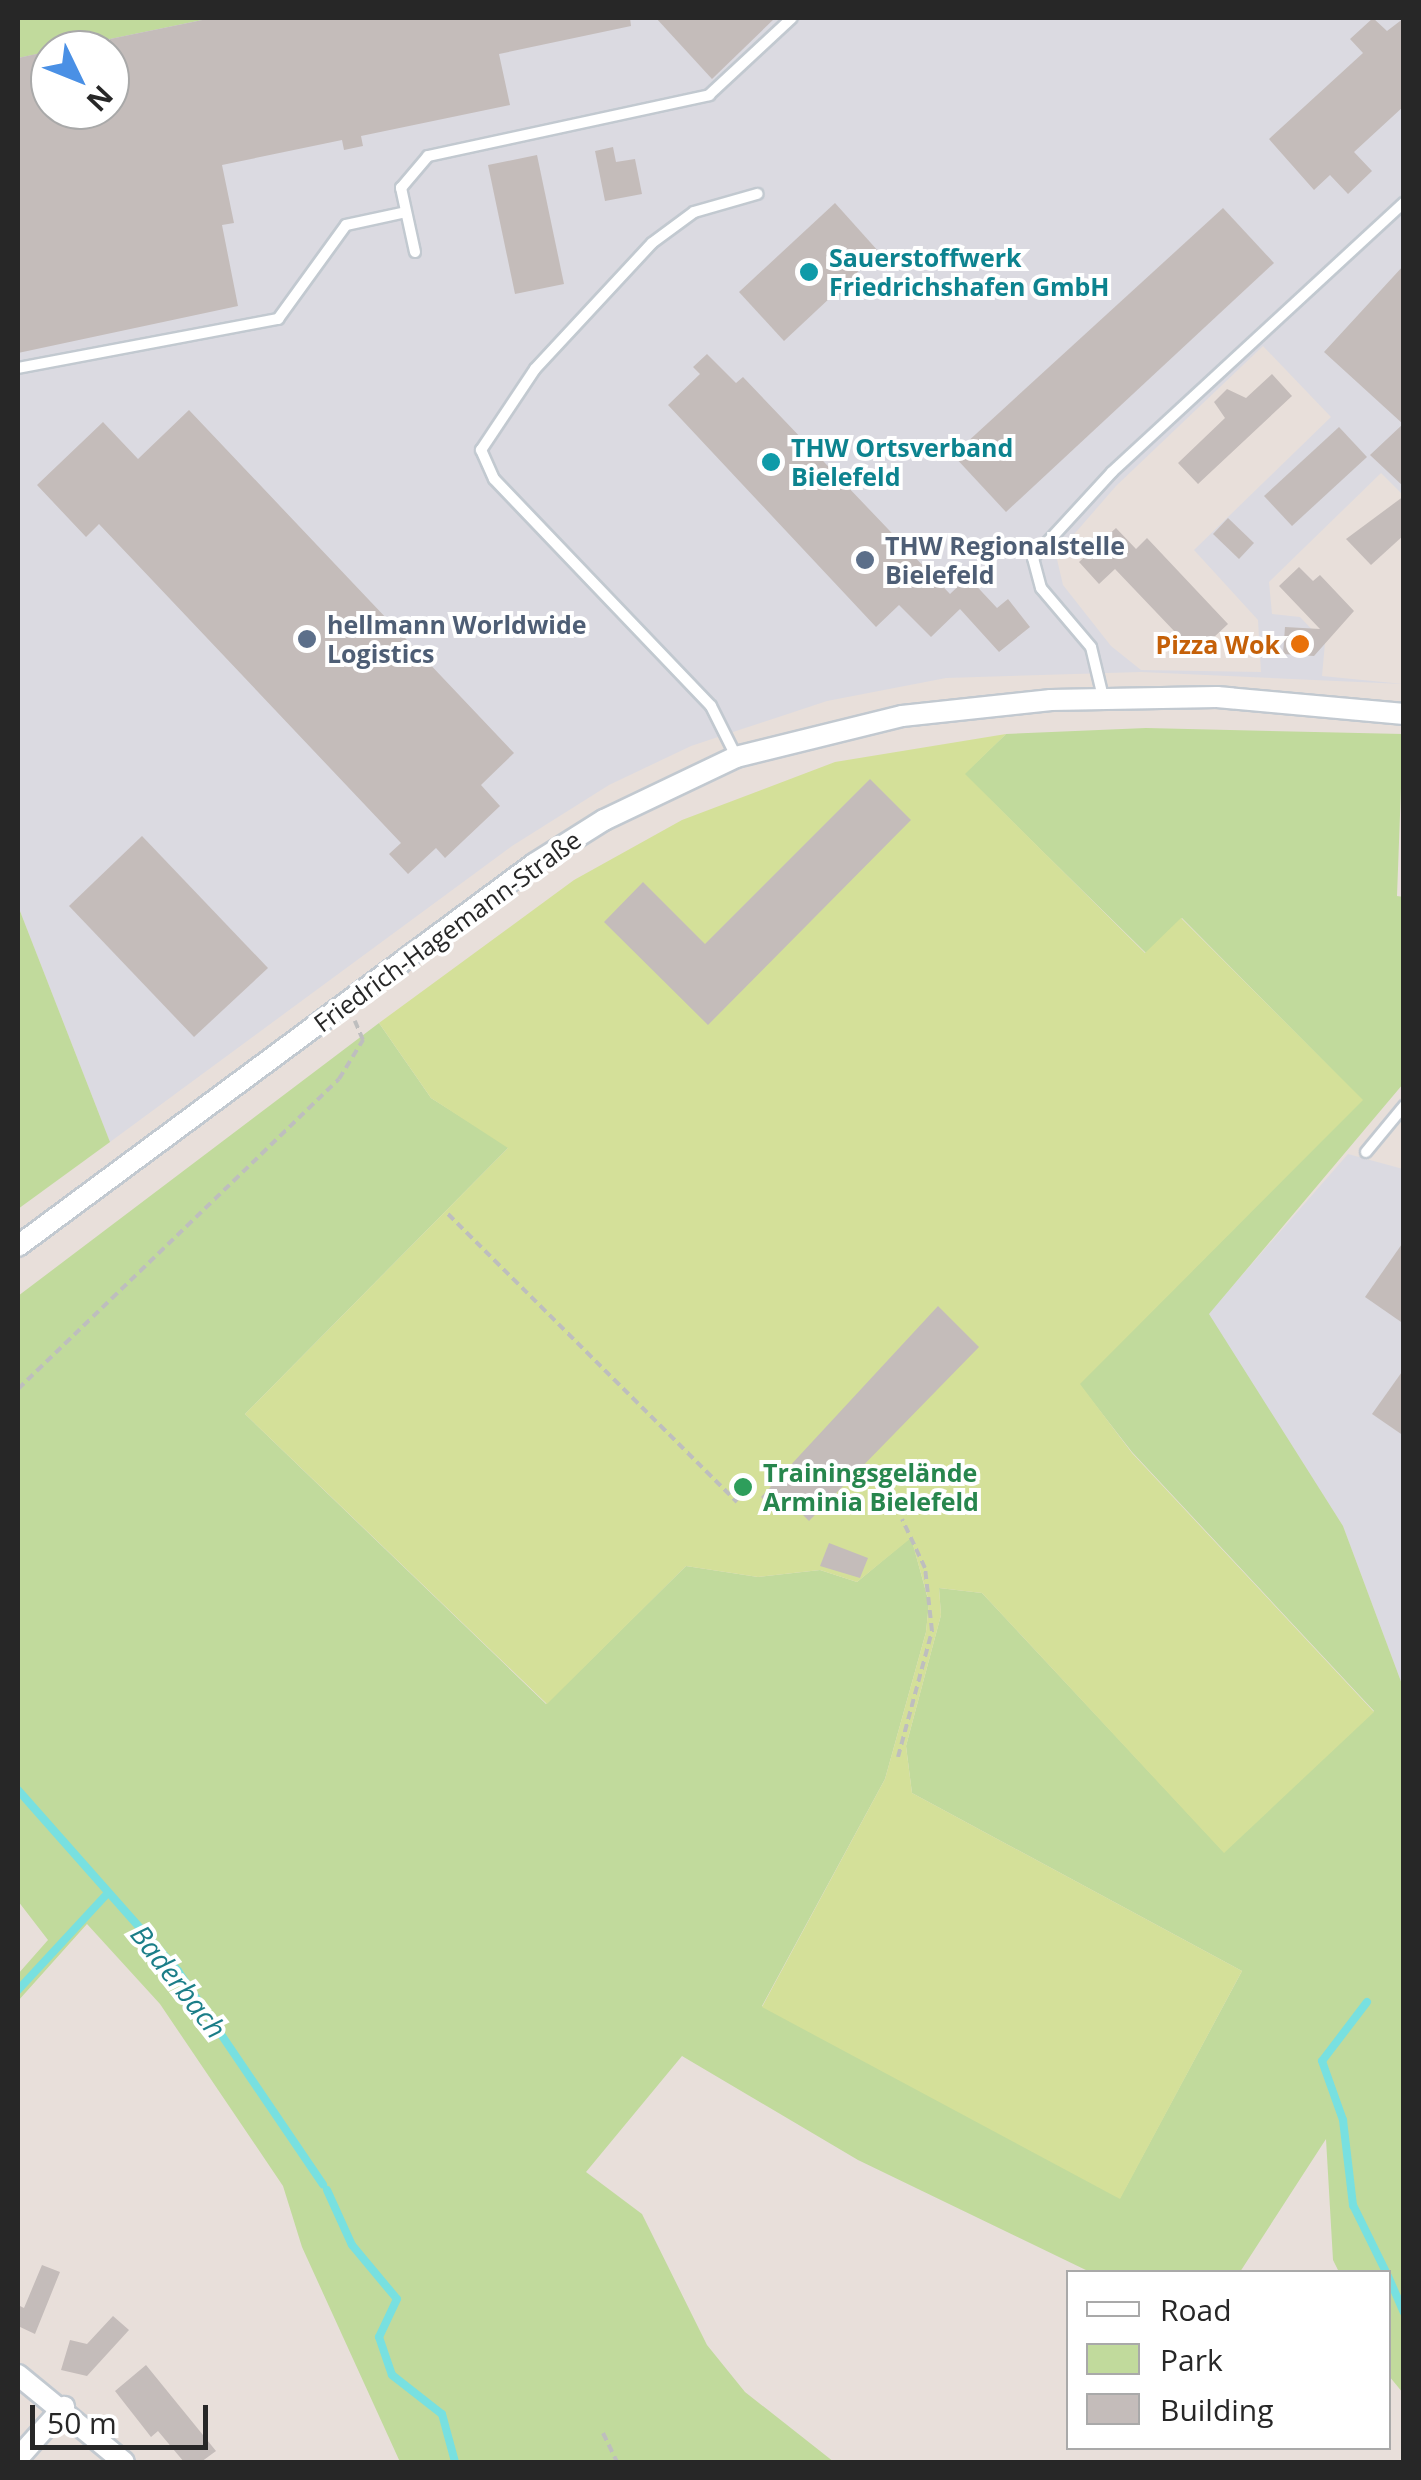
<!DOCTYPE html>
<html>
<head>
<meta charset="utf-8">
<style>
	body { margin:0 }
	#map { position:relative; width:1421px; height:2480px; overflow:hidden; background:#e8dfda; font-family:"Open Sans",sans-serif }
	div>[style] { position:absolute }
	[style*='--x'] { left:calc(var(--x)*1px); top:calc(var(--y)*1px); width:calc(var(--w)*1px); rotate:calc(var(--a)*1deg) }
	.industrial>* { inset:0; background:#dbdae1 }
	.green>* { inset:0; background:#c1da9c }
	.pitch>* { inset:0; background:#d4e099 }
	.stream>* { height:8px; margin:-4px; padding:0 4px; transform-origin:4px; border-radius:4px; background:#78e0e0 }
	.building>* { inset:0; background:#c4bcba }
	.path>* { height:4px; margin-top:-2px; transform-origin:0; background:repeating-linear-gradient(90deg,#bebebe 0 8px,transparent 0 13px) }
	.roads { filter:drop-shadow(2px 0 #c2c9d0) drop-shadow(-2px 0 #c2c9d0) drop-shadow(0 2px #c2c9d0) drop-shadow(0 -2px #c2c9d0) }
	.lane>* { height:10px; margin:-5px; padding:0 5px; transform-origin:5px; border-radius:5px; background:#fff }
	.street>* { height:20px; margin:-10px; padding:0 10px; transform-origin:10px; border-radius:10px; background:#fff }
	.dots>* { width:28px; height:28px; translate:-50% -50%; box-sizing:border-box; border:5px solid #fff; border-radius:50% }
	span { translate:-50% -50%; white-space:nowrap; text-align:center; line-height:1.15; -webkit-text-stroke:8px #fff; paint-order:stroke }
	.culture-label { font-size:25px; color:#0d838f; font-weight:700 }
	.left { translate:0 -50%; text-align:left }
	.service-label { font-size:25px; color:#4e5e75; font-weight:700 }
	.food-label { font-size:25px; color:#c56008; font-weight:700 }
	.right { translate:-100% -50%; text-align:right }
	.street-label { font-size:25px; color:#272727 }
	.leisure-label { font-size:25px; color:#27864d; font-weight:700 }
	.water-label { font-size:28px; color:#1b7e88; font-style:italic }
	.frame { position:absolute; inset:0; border:20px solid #272727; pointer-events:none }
	.legend { position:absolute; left:1066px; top:2270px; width:325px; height:180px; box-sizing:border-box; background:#fff; border:2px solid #a9a9a9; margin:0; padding:12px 18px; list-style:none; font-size:30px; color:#272727 }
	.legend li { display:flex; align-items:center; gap:20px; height:50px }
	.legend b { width:50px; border:2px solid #a9a9a9 }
	.north { position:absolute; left:30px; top:30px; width:100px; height:100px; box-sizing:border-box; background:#fff; border:2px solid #a9a9a9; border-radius:50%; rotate:133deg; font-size:28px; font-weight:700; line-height:40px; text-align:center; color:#272727 }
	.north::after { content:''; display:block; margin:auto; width:35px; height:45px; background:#4a90e5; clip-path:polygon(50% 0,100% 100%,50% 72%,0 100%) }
	.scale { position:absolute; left:30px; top:2405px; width:178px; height:45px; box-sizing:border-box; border:5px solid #272727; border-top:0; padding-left:12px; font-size:30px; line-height:35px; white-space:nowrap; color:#272727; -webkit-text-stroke:8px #fff; paint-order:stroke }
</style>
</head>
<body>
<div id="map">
	<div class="industrial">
		<div style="clip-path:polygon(evenodd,18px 18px,1403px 18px,1403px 495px,1381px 473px,1269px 582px,1272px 614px,1300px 617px,1325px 643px,1322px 676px,1403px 684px,1141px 672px,946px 678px,827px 701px,691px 746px,609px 785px,512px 846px,110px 1142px,18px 906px,18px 18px,50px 50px,110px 50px,110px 110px,50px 110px,50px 50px,18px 18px,1263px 346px,1331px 417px,1194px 550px,1258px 620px,1261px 672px,1141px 670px,1111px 646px,1063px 585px,1056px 555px,1116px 486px,1263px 346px)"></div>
		<div style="clip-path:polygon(1348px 1154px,1403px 1169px,1403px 1687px,1343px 1526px,1208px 1314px)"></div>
	</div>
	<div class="green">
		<div style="clip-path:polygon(18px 18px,212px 18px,18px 58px)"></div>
		<div style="clip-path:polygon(1146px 728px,1403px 734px,1397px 896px,1404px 897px,1403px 1084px,1209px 1314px,1343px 1526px,1403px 1687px,1403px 2393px,1389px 2376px,1388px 2272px,1339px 2272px,1333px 2260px,1326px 2139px,1240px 2272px,1090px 2272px,858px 2160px,682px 2056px,586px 2172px,642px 2214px,707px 2345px,745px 2392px,834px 2462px,400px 2462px,302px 2247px,283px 2186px,160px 2004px,87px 1924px,18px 2001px,18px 1974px,48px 1940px,18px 1901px,18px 1296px,379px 1023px,431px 1098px,509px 1147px,245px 1414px,546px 1704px,686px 1566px,758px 1577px,820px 1570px,857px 1582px,911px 1537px,929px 1603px,926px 1632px,885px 1779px,762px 2006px,1120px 2198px,1242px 1971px,912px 1793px,906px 1746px,941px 1615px,939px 1588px,982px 1593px,1224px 1852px,1374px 1711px,1132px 1452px,1079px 1384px,1362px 1100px,1182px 918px,1146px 953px,964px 774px,1006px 734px)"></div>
		<div style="clip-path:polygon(18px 906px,110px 1142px,18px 1209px)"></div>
	</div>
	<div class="pitch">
		<div style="clip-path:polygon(1006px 734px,965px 774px,1145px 953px,1181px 918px,1363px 1100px,1080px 1384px,1132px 1453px,1374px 1712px,1224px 1853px,982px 1593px,939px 1588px,941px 1615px,906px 1746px,912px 1793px,1242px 1971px,1120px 2199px,762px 2007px,885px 1779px,926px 1632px,929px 1602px,911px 1538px,857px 1582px,820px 1570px,758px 1577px,686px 1566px,547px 1704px,245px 1414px,508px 1148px,431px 1098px,379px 1023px,574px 880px,682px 820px,835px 762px)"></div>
	</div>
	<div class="stream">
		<div style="--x:18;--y:1790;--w:242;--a:48.5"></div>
		<div style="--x:178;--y:1971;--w:258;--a:55.8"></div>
		<div style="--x:18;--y:1990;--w:131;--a:-47.2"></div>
		<div style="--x:1367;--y:2002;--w:74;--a:127.3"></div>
		<div style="--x:1322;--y:2061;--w:63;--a:70.4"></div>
		<div style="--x:1343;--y:2120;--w:86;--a:83.3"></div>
		<div style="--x:1353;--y:2205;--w:75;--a:63.8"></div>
		<div style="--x:327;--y:2190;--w:60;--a:65.6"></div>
		<div style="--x:352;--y:2245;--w:70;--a:50.2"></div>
		<div style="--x:397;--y:2299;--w:42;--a:115.3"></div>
		<div style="--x:379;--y:2337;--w:40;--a:71.1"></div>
		<div style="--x:392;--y:2375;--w:63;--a:38"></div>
		<div style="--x:442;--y:2414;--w:50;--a:74.8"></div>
		<div style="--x:1388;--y:2276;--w:40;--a:66.6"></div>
	</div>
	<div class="building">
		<div style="clip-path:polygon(212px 18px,630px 18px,631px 26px,499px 54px,510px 105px,361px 136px,363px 146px,344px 150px,342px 140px,222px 165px,234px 223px,222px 225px,238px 306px,18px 353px,18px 58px,50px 51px,50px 110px,110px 110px,110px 39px)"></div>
		<div style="clip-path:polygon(656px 18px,775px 18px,712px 79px)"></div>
		<div style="clip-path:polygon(1373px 18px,1387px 31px,1404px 18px,1404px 106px,1354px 152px,1372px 171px,1348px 194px,1330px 175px,1314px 190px,1269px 139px,1363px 53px,1350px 39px)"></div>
		<div style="clip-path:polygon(613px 147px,616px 162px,635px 159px,642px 194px,605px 201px,595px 151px)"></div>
		<div style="clip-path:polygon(537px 155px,564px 284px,515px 294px,488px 165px)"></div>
		<div style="clip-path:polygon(835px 203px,879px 252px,784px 341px,739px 292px)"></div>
		<div style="clip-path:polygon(1223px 208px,1274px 263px,1006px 512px,953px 455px)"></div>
		<div style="clip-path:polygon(1404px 265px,1404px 487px,1370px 455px,1403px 424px,1324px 352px)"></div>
		<div style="clip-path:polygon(707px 354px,736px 383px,743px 377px,950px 594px,968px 577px,997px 608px,1008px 599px,1030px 627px,999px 652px,960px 609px,931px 637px,899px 605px,876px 627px,668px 405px,700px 374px,693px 367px)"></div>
		<div style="clip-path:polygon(1272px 374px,1292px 396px,1198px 484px,1178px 463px,1225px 418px,1214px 402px,1227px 389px,1246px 398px)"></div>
		<div style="clip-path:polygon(189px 410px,514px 753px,481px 785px,500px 806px,445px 858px,436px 848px,408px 874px,389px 854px,401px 843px,99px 524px,86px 537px,37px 485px,103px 422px,138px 459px)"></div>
		<div style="clip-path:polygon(1339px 427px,1367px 457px,1292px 526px,1264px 496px)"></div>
		<div style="clip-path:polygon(1404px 496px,1404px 535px,1371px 565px,1346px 539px)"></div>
		<div style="clip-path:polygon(1228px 518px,1254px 543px,1239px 559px,1213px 534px)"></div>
		<div style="clip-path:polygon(1116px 528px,1136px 549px,1147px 538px,1228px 624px,1196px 654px,1115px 569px,1099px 584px,1079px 562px)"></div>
		<div style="clip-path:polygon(1299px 567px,1313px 581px,1320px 575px,1354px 611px,1314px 656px,1283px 654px,1285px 627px,1320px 629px,1279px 586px)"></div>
		<div style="clip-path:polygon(870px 779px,911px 820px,708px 1025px,604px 922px,643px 882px,705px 944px)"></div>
		<div style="clip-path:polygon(142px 836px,268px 968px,194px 1037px,69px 906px)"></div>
		<div style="clip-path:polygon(1404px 1241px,1404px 1324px,1365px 1297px)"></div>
		<div style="clip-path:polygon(938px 1306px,979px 1347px,809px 1521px,788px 1500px,776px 1512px,761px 1497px)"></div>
		<div style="clip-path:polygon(1404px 1369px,1404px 1436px,1372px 1414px)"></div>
		<div style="clip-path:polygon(829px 1543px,868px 1558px,860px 1578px,820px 1566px)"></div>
		<div style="clip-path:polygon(42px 2265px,60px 2272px,35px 2334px,18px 2326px,18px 2305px,24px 2308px)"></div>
		<div style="clip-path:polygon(113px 2316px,129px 2330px,87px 2376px,61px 2370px,70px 2340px,87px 2344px)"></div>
		<div style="clip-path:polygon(146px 2365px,216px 2451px,201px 2462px,184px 2462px,158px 2431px,151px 2437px,115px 2391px)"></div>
	</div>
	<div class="path">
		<div style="--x:448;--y:1214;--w:408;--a:44.9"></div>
		<div style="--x:18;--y:1389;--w:446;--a:-44"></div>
		<div style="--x:339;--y:1079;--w:46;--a:-58.4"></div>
		<div style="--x:363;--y:1040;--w:21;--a:-113"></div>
		<div style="--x:898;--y:1757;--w:131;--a:-74.9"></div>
		<div style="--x:932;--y:1631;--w:63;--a:-96.3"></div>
		<div style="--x:925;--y:1568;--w:54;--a:-115.1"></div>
		<div style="--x:603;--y:2433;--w:32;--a:64"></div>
	</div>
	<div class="roads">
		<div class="lane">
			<div style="--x:415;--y:252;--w:66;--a:-102.3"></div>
			<div style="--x:401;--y:188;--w:42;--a:-49.8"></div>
			<div style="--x:428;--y:156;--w:288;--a:-12.2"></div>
			<div style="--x:709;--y:95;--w:113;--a:-42.9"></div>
			<div style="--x:18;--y:368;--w:265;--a:-10.7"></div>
			<div style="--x:278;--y:319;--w:116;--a:-54.1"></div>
			<div style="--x:346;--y:225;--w:61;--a:-12.2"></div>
			<div style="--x:1103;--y:697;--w:51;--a:-103.5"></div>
			<div style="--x:1091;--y:647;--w:77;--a:-130.3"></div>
			<div style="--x:1041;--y:588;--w:31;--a:-105"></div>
			<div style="--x:1033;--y:558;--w:117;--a:-47.4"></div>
			<div style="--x:1112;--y:472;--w:397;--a:-42.7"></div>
			<div style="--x:736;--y:756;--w:56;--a:-116.6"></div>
			<div style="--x:711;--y:706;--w:314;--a:-133.7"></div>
			<div style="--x:494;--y:479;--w:32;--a:-114"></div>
			<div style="--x:481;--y:450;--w:97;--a:-56.3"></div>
			<div style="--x:535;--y:369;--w:172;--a:-47.1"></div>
			<div style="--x:652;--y:243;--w:52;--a:-36.4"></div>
			<div style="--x:694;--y:212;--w:66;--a:-15.9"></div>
			<div style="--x:1366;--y:1152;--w:60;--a:-50.4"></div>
		</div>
		<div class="street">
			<div style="--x:18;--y:1246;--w:642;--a:-36.51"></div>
			<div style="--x:534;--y:864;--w:83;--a:-32.2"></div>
			<div style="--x:604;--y:820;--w:146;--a:-25.5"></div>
			<div style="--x:736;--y:757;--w:171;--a:-13.9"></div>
			<div style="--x:902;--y:716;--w:150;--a:-6.1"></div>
			<div style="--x:1051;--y:700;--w:166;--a:-1"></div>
			<div style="--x:1217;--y:697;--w:188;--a:5.2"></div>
			<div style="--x:18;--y:2375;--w:137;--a:39.4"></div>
			<div style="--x:18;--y:2458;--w:69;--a:-48"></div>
		</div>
	</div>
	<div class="dots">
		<div style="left:809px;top:272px;background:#0f9aa8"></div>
		<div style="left:771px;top:462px;background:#0f9aa8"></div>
		<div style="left:865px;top:560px;background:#5c6f8a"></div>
		<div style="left:307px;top:639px;background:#5c6f8a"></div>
		<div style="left:1300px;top:644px;background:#e8710a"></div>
		<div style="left:743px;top:1487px;background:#2e9e5b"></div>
	</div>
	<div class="culture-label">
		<span class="left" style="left:829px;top:272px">Sauerstoffwerk<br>Friedrichshafen GmbH</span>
		<span class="left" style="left:791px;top:462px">THW Ortsverband<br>Bielefeld</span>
	</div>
	<div class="service-label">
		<span class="left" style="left:885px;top:560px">THW Regionalstelle<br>Bielefeld</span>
		<span class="left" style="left:327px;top:639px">hellmann Worldwide<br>Logistics</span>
	</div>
	<div class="food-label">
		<span class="right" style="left:1280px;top:644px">Pizza Wok</span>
	</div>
	<div class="street-label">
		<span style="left:447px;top:931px;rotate:-36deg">Friedrich-Hagemann-Straße</span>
	</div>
	<div class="leisure-label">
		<span class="left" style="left:763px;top:1487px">Trainingsgelände<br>Arminia Bielefeld</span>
	</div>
	<div class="water-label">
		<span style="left:179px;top:1981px;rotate:52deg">Baderbach</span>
	</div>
	<div class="frame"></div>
	<ul class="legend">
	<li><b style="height:12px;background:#fff"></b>Road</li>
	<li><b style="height:28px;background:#c1da9c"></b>Park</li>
	<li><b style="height:28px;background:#c4bcba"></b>Building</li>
	</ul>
	<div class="north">N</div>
	<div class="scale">50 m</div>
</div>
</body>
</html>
